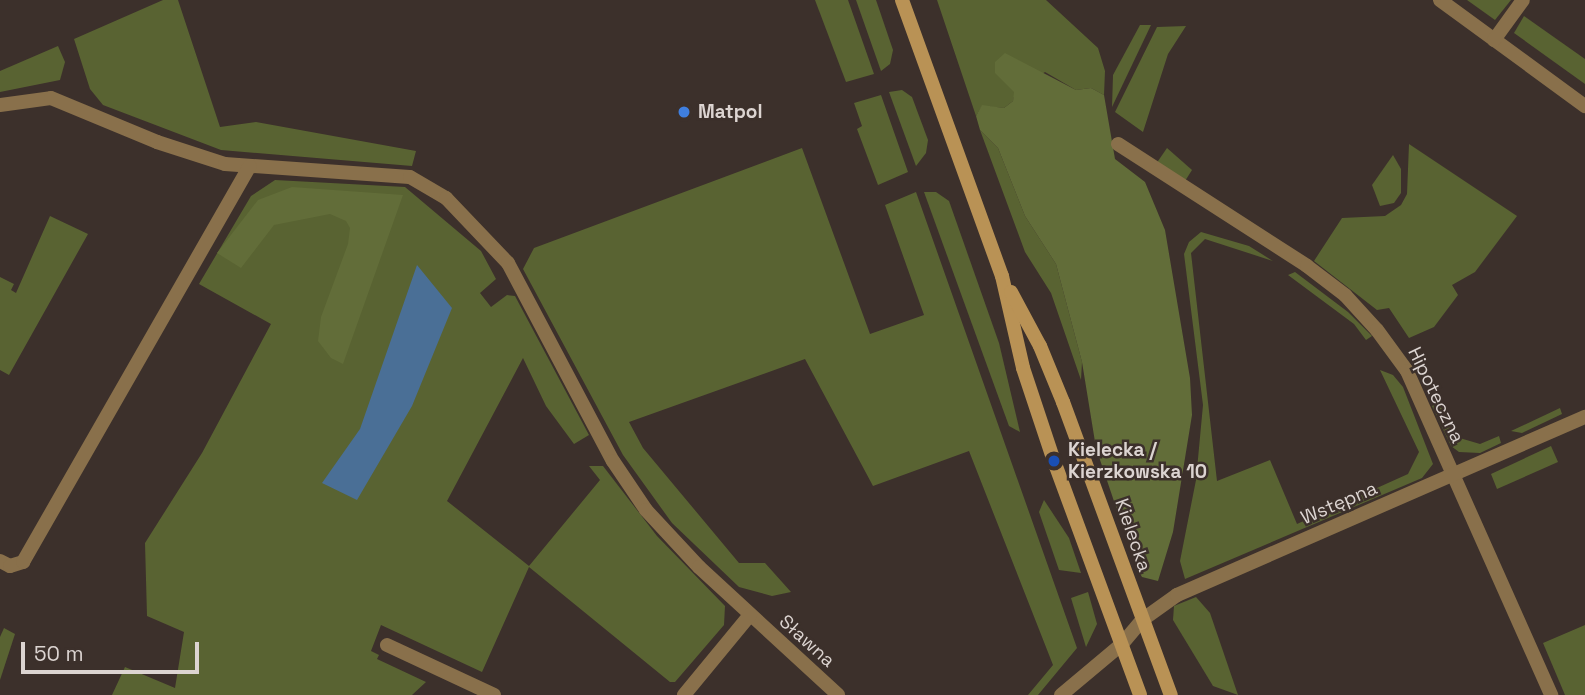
<!DOCTYPE html>
<html>
<head>
<meta charset="utf-8">
<style>
	body { margin:0 }
	#map { position:relative; width:1585px; height:695px; overflow:hidden; background:#3c302b; font-family:"Space Grotesk",sans-serif }
	div>[style] { position:absolute }
	[style*='--x'] { left:calc(var(--x)*1px); top:calc(var(--y)*1px); width:calc(var(--w)*1px); rotate:calc(var(--a)*1deg) }
	.green>* { inset:0; background:#596332 }
	.forest>* { inset:0; background:#626d39 }
	.water>* { inset:0; background:#4a6f96 }
	.minor>* { height:14px; margin:-7px; padding:0 7px; transform-origin:7px; border-radius:7px; background:#89704b }
	.secondary>* { height:14px; margin:-7px; padding:0 7px; transform-origin:7px; border-radius:7px; background:#b99255 }
	.dots>* { width:19px; height:19px; translate:-50% -50%; box-sizing:border-box; border:4px solid #3c302b; border-radius:50% }
	span { translate:-50% -50%; white-space:nowrap; text-align:center; line-height:1.15; -webkit-text-stroke:5px #3c302b; paint-order:stroke }
	.poi-label { font-size:19px; color:#dcd4d1; font-weight:700 }
	.left { translate:0 -50%; text-align:left }
	.street-label { font-size:19px; color:#dcd4d1 }
	.scale { position:absolute; left:21px; top:642px; width:178px; height:32px; box-sizing:border-box; border:4px solid #dcd4d1; border-top:0; padding-left:9px; font-size:21px; line-height:24px; white-space:nowrap; color:#dcd4d1; -webkit-text-stroke:5px #3c302b; paint-order:stroke }
</style>
</head>
<body>
<div id="map">
	<div class="green">
		<div style="clip-path:polygon(163px 0,178px 0,220px 127px,256px 122px,416px 151px,412px 166px,221px 150px,103px 105px,90px 89px,74px 39px)"></div>
		<div style="clip-path:polygon(815px 0,848px 0,874px 74px,846px 82px)"></div>
		<div style="clip-path:polygon(856px 0,876px 0,893px 50px,890px 64px,881px 71px)"></div>
		<div style="clip-path:polygon(937px 0,1046px 0,1098px 48px,1105px 71px,1104px 95px,1091px 88px,1076px 90px,1045px 72px,1015px 92px,1013px 101px,1004px 108px,982px 106px,976px 116px)"></div>
		<div style="clip-path:polygon(1467px 0,1511px 0,1495px 20px)"></div>
		<div style="clip-path:polygon(1524px 16px,1585px 59px,1585px 84px,1514px 33px)"></div>
		<div style="clip-path:polygon(1140px 25px,1151px 25px,1112px 107px,1113px 75px)"></div>
		<div style="clip-path:polygon(1186px 26px,1168px 54px,1143px 132px,1115px 112px,1157px 27px)"></div>
		<div style="clip-path:polygon(58px 46px,65px 62px,60px 80px,0 92px,0 71px)"></div>
		<div style="clip-path:polygon(902px 90px,912px 97px,928px 140px,926px 153px,916px 166px,889px 92px)"></div>
		<div style="clip-path:polygon(881px 95px,908px 172px,878px 185px,857px 129px,862px 126px,854px 103px)"></div>
		<div style="clip-path:polygon(980px 130px,998px 148px,1025px 216px,1056px 264px,1082px 362px,1081px 380px,1051px 293px,1025px 252px)"></div>
		<div style="clip-path:polygon(1409px 144px,1517px 216px,1475px 272px,1452px 285px,1458px 295px,1434px 327px,1409px 338px,1389px 308px,1377px 310px,1314px 261px,1342px 218px,1385px 216px,1401px 205px,1407px 194px)"></div>
		<div style="clip-path:polygon(802px 148px,870px 334px,924px 315px,885px 205px,916px 192px,1077px 648px,1038px 695px,1028px 695px,1053px 665px,969px 451px,873px 486px,805px 359px,629px 422px,643px 448px,739px 563px,765px 563px,791px 592px,772px 596px,739px 587px,672px 523px,623px 455px,523px 269px,534px 248px)"></div>
		<div style="clip-path:polygon(1167px 148px,1192px 170px,1185px 181px,1156px 164px)"></div>
		<div style="clip-path:polygon(1393px 155px,1401px 169px,1401px 193px,1394px 203px,1380px 206px,1372px 185px)"></div>
		<div style="clip-path:polygon(275px 180px,405px 187px,481px 251px,496px 279px,480px 293px,491px 307px,507px 295px,515px 296px,589px 435px,574px 444px,546px 406px,523px 358px,447px 501px,529px 566px,600px 480px,589px 466px,603px 466px,657px 536px,725px 606px,724px 625px,675px 682px,670px 682px,529px 567px,482px 672px,381px 625px,371px 651px,379px 655px,377px 659px,426px 682px,412px 695px,112px 695px,125px 667px,175px 688px,184px 632px,147px 616px,145px 543px,202px 453px,271px 324px,199px 284px,251px 196px)"></div>
		<div style="clip-path:polygon(924px 192px,936px 192px,949px 201px,999px 343px,1020px 432px,1009px 426px)"></div>
		<div style="clip-path:polygon(50px 216px,88px 234px,9px 375px,0 370px,0 277px,14px 284px,11px 290px,16px 293px)"></div>
		<div style="clip-path:polygon(1201px 232px,1249px 246px,1273px 261px,1205px 239px,1191px 253px,1217px 481px,1270px 460px,1297px 524px,1408px 474px,1419px 452px,1380px 370px,1393px 375px,1403px 387px,1433px 464px,1422px 478px,1185px 579px,1180px 561px,1196px 480px,1203px 405px,1184px 254px,1189px 242px)"></div>
		<div style="clip-path:polygon(1295px 272px,1348px 312px,1372px 336px,1366px 340px,1354px 324px,1288px 275px)"></div>
		<div style="clip-path:polygon(1439px 402px,1453px 436px,1480px 444px,1499px 436px,1501px 443px,1480px 453px,1459px 452px,1451px 446px,1432px 406px)"></div>
		<div style="clip-path:polygon(1560px 408px,1562px 414px,1522px 433px,1511px 431px)"></div>
		<div style="clip-path:polygon(1551px 446px,1558px 462px,1497px 489px,1491px 474px)"></div>
		<div style="clip-path:polygon(1044px 500px,1069px 538px,1081px 573px,1059px 570px,1039px 512px)"></div>
		<div style="clip-path:polygon(1088px 592px,1097px 624px,1086px 647px,1071px 598px)"></div>
		<div style="clip-path:polygon(1196px 597px,1210px 613px,1238px 695px,1213px 686px,1173px 620px,1174px 606px)"></div>
		<div style="clip-path:polygon(1585px 625px,1585px 695px,1565px 695px,1543px 643px)"></div>
		<div style="clip-path:polygon(4px 628px,15px 634px,0 680px,0 637px)"></div>
	</div>
	<div class="forest">
		<div style="clip-path:polygon(1005px 53px,1076px 90px,1091px 88px,1104px 95px,1115px 159px,1145px 182px,1165px 230px,1190px 378px,1192px 415px,1173px 532px,1158px 581px,1142px 577px,1138px 570px,1135px 538px,1119px 516px,1096px 448px,1082px 362px,1056px 264px,1025px 216px,998px 148px,980px 130px,976px 116px,982px 105px,1004px 108px,1013px 101px,1014px 92px,995px 73px,995px 62px)"></div>
		<div style="clip-path:polygon(292px 187px,403px 195px,343px 364px,331px 358px,318px 341px,321px 317px,348px 244px,350px 228px,346px 221px,330px 214px,274px 225px,241px 268px,217px 253px,258px 200px)"></div>
	</div>
	<div class="water">
		<div style="clip-path:polygon(417px 265px,452px 308px,412px 406px,357px 500px,322px 483px,360px 429px)"></div>
	</div>
	<div class="minor">
		<div style="--x:1440;--y:0;--w:180;--a:36.2"></div>
		<div style="--x:1494;--y:40;--w:49;--a:-54.1"></div>
		<div style="--x:0;--y:105;--w:51;--a:-7.8"></div>
		<div style="--x:51;--y:98;--w:115;--a:22.5"></div>
		<div style="--x:157;--y:142;--w:71;--a:17.9"></div>
		<div style="--x:225;--y:164;--w:185;--a:4"></div>
		<div style="--x:410;--y:177;--w:42;--a:30.3"></div>
		<div style="--x:446;--y:198;--w:90;--a:46.4"></div>
		<div style="--x:508;--y:263;--w:224;--a:62.1"></div>
		<div style="--x:613;--y:461;--w:59;--a:56"></div>
		<div style="--x:646;--y:510;--w:78;--a:47.1"></div>
		<div style="--x:699;--y:567;--w:189;--a:42.6"></div>
		<div style="--x:1118;--y:144;--w:225;--a:32.8"></div>
		<div style="--x:1307;--y:266;--w:48;--a:37.3"></div>
		<div style="--x:1345;--y:295;--w:47;--a:47.6"></div>
		<div style="--x:1377;--y:330;--w:51;--a:53.8"></div>
		<div style="--x:1407;--y:371;--w:355;--a:66"></div>
		<div style="--x:0;--y:561;--w:11;--a:27"></div>
		<div style="--x:10;--y:566;--w:14;--a:-17"></div>
		<div style="--x:23;--y:562;--w:456;--a:-60.2"></div>
		<div style="--x:387;--y:645;--w:118;--a:25"></div>
		<div style="--x:684;--y:695;--w:104;--a:-50.5"></div>
		<div style="--x:1061;--y:695;--w:80;--a:-39.9"></div>
		<div style="--x:1122;--y:644;--w:31;--a:-50"></div>
		<div style="--x:1142;--y:620;--w:43;--a:-35.5"></div>
		<div style="--x:1177;--y:595;--w:445;--a:-23.6"></div>
	</div>
	<div class="secondary">
		<div style="--x:902;--y:0;--w:294;--a:70.1"></div>
		<div style="--x:1002;--y:276;--w:94;--a:77.1"></div>
		<div style="--x:1023;--y:368;--w:98;--a:71.6"></div>
		<div style="--x:1054;--y:461;--w:249;--a:69.8"></div>
		<div style="--x:1011;--y:292;--w:61;--a:61.8"></div>
		<div style="--x:1040;--y:346;--w:61;--a:67.7"></div>
		<div style="--x:1063;--y:402;--w:312;--a:69.8"></div>
	</div>
	<div class="dots">
		<div style="left:684px;top:112px;background:#3f7fe0"></div>
		<div style="left:1054px;top:461px;background:#1a4fb4"></div>
	</div>
	<div class="poi-label">
		<span class="left" style="left:698px;top:112px">Matpol</span>
		<span class="left" style="left:1068px;top:461px">Kielecka /<br>Kierzkowska 10</span>
	</div>
	<div class="street-label">
		<span style="left:1436px;top:395px;rotate:64deg">Hipoteczna</span>
		<span style="left:1339px;top:503px;rotate:-23deg">Wstępna</span>
		<span style="left:1133px;top:535px;rotate:71deg">Kielecka</span>
		<span style="left:807px;top:641px;rotate:42deg">Sławna</span>
	</div>
	<div class="scale">50 m</div>
</div>
</body>
</html>
